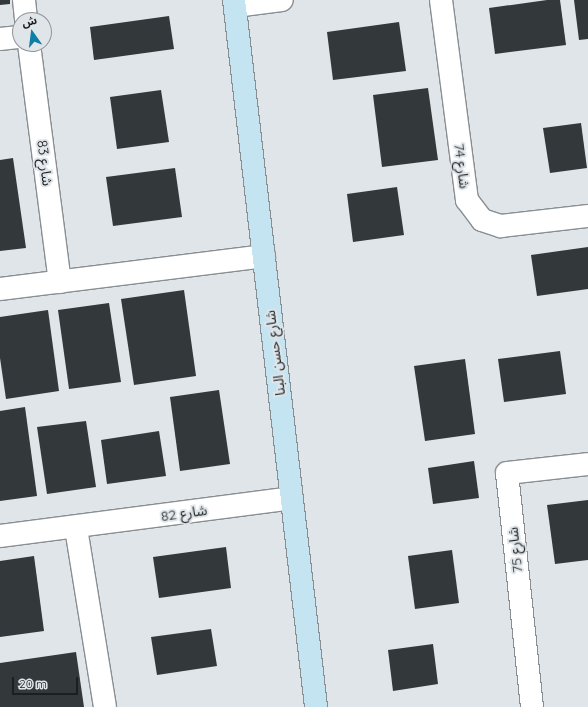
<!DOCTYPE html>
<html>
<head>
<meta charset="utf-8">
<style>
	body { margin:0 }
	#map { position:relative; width:588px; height:707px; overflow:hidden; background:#dfe5e9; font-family:Quicksand,"Noto Sans Arabic",sans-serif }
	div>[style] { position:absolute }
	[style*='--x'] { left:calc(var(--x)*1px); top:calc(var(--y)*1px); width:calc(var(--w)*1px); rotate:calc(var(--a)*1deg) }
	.building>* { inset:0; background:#33383a }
	.roads { filter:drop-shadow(1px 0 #888e91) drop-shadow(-1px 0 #888e91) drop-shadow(0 1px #888e91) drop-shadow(0 -1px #888e91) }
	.street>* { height:22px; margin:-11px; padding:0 11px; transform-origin:11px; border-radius:11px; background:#fff }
	.secondary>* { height:22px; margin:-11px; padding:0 11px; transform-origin:11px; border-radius:11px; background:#c5e4f2 }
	span { translate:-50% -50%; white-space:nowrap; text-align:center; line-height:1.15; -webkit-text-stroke:4px #dfe5e9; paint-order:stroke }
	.street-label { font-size:14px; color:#1c1f20 }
	.north { position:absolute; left:12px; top:12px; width:40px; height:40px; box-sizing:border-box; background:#dfe5e9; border:1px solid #919699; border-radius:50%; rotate:346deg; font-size:11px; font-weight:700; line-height:16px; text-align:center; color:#1c1f20 }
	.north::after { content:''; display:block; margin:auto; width:14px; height:18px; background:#0d7ea6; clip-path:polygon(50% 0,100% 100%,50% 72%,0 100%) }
	.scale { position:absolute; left:12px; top:677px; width:66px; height:18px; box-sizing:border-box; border:2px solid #1c1f20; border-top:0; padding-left:5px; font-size:12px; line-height:14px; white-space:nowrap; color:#1c1f20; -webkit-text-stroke:3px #dfe5e9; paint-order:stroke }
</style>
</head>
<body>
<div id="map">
	<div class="building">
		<div style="clip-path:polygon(0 0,10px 0,10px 4px,0 5px)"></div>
		<div style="clip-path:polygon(547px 0,560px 0,566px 45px,495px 54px,489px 8px)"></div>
		<div style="clip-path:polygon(574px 0,588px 0,588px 39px,579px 40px)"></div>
		<div style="clip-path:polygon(169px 16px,174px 49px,94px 60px,90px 27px)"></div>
		<div style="clip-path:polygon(399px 22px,406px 71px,333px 80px,327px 32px)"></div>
		<div style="clip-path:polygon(428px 88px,438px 160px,382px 167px,373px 95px)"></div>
		<div style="clip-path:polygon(161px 90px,169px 142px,117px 149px,110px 97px)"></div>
		<div style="clip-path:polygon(581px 123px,587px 168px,550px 173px,543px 128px)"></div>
		<div style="clip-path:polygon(13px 158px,26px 248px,0 251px,0 160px)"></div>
		<div style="clip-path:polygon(175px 168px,182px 217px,113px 226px,106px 177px)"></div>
		<div style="clip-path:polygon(397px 187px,404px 235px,353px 242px,347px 194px)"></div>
		<div style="clip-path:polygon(588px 247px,588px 289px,537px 296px,531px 255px)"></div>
		<div style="clip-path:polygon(184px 290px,196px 376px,134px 385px,121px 299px)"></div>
		<div style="clip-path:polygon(109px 303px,121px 382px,69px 389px,58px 310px)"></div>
		<div style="clip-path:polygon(48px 310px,59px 391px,6px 399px,0 358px,0 317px)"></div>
		<div style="clip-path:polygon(560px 351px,566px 394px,504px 402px,498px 359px)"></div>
		<div style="clip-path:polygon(465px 359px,475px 434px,425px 441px,414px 366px)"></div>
		<div style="clip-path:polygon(219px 390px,230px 464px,180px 471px,170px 397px)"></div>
		<div style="clip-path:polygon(25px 407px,37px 496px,0 501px,0 411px)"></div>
		<div style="clip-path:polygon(86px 421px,96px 487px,47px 494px,37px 427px)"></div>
		<div style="clip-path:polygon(159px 431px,166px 476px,107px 484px,101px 440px)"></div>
		<div style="clip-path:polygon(474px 461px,479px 498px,433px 504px,428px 468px)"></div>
		<div style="clip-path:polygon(588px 500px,588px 560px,555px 564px,547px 505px)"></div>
		<div style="clip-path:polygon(226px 547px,231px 588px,159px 598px,153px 557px)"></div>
		<div style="clip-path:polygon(452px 550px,459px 603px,415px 609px,408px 556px)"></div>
		<div style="clip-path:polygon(34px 556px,44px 631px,0 637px,0 561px)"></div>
		<div style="clip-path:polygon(211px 629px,217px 666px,157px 675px,151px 637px)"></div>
		<div style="clip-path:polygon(433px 644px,438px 684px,393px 691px,388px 650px)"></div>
		<div style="clip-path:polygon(76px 652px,84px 707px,0 707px,0 663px)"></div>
	</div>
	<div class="roads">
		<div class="street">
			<div style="--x:24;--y:0;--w:20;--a:84"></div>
			<div style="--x:441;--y:0;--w:202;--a:82.6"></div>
			<div style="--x:467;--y:200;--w:25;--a:53"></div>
			<div style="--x:482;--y:220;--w:20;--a:18"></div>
			<div style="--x:501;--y:226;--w:88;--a:-6.6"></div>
			<div style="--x:235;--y:6;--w:47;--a:-7.3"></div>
			<div style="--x:0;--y:39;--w:20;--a:-6"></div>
			<div style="--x:29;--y:44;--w:240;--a:82.6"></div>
			<div style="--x:0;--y:289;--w:266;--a:-7.1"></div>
			<div style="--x:76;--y:528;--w:181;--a:80.8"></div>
			<div style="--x:0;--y:536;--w:294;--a:-7.4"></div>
			<div style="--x:532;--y:707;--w:235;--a:-96.1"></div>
			<div style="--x:507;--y:473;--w:81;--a:-6.3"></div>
		</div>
		<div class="secondary">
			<div style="--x:234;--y:0;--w:712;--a:83.38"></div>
		</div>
	</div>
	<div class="street-label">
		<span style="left:45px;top:163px;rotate:83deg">شارع 83</span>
		<span style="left:462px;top:166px;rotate:83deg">شارع 74</span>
		<span style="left:275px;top:353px;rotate:-97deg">شارع حسن البنا</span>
		<span style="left:184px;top:513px;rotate:-8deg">شارع 82</span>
		<span style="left:515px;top:550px;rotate:-96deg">شارع 75</span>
	</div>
	<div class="north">ش</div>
	<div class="scale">20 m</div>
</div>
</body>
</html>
